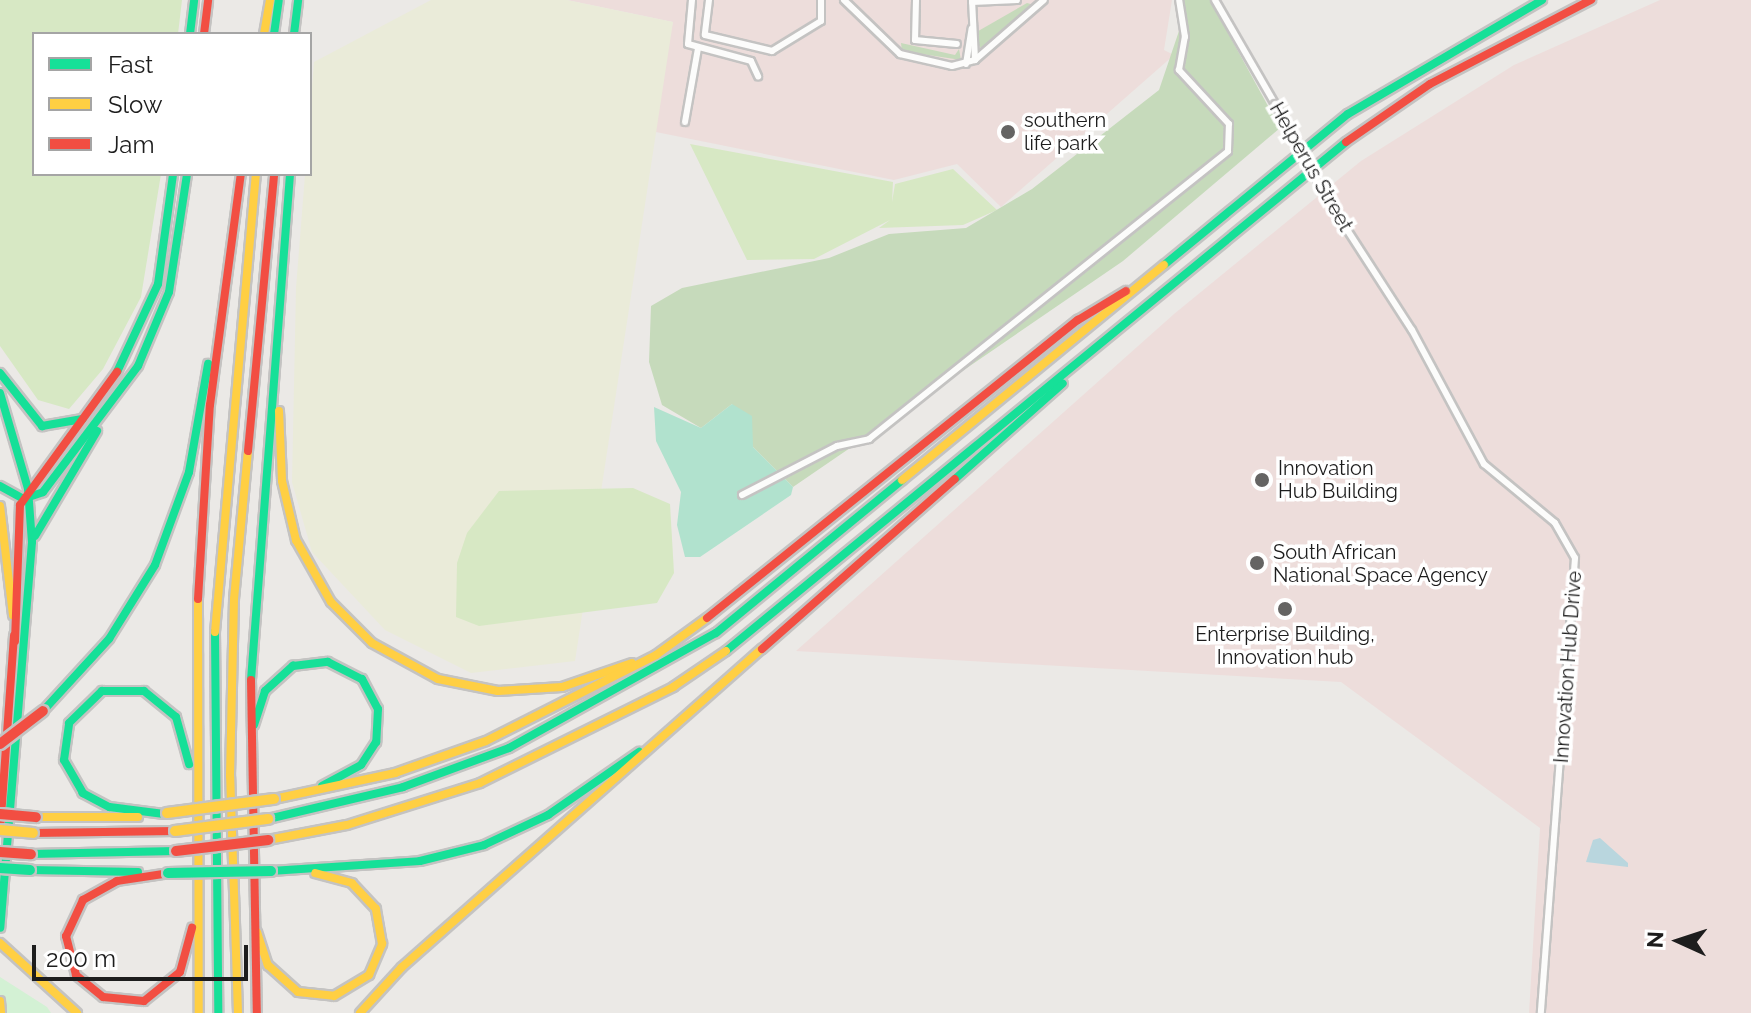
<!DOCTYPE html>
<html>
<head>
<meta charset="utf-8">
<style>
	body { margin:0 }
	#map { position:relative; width:1751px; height:1013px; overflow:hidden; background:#ebe9e6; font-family:Raleway,sans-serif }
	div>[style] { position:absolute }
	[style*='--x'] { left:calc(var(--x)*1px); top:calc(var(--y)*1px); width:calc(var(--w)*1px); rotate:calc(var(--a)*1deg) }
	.commercial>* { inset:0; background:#eddddb }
	.farmland>* { inset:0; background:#eaebd9 }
	.grass>* { inset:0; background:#d7e8c4 }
	.forest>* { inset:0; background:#c6dabb }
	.park>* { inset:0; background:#d3f1d4 }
	.pitch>* { inset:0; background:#b1e2ce }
	.water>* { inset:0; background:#b9d6de }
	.roads { filter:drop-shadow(2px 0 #c4c3c2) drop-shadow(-2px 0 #c4c3c2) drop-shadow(0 2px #c4c3c2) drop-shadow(0 -2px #c4c3c2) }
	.street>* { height:6px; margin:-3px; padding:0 3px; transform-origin:3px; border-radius:3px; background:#fcfcfb }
	.fast>* { height:8px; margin:-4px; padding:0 4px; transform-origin:4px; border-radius:4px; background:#16e098 }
	.slow>* { height:8px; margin:-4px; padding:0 4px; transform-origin:4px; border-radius:4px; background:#ffcf43 }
	.jam>* { height:8px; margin:-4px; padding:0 4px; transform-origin:4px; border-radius:4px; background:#f24e42 }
	.bridges { filter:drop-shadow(2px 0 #c4c3c2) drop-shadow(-2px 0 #c4c3c2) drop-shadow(0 2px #c4c3c2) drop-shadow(0 -2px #c4c3c2) }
	.street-bridge>* { height:6px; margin:-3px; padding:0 3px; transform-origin:3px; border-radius:3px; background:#fcfcfb }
	.fast-bridge>* { height:10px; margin:-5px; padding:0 5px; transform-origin:5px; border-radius:5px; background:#16e098 }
	.slow-bridge>* { height:10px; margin:-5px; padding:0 5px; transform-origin:5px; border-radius:5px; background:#ffcf43 }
	.jam-bridge>* { height:10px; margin:-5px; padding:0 5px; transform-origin:5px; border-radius:5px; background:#f24e42 }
	.dots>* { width:22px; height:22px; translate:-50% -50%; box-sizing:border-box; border:4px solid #fff; border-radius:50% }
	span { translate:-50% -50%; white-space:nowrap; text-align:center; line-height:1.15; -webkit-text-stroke:7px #fff; paint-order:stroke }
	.poi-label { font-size:20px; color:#1d1d1d }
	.left { translate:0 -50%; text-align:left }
	.street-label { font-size:20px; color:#1d1d1d }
	.legend { position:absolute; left:32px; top:32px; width:280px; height:144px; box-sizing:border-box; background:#fff; border:2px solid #a5a5a5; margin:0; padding:10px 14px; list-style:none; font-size:24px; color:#1d1d1d }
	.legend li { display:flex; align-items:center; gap:16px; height:40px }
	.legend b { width:40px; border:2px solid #a5a5a5 }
	.north { position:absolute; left:1639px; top:901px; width:80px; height:80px; -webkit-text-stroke:6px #fff; paint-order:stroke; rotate:273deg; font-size:22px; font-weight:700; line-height:32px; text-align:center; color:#1d1d1d }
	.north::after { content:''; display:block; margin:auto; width:28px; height:36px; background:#1d1d1d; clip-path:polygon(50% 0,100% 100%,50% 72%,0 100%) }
	.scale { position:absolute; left:32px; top:945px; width:216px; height:36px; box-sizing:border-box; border:4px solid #1d1d1d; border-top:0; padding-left:10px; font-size:24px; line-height:28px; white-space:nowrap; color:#1d1d1d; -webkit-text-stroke:6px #fff; paint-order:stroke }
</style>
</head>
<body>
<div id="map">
	<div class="commercial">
		<div style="clip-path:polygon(567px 0,1172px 0,1164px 50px,1174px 55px,1001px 207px,957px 164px,894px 180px,646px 130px,673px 22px)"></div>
		<div style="clip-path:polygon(1660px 0,1751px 0,1751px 1013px,1529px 1013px,1540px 828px,1341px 682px,796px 651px,1174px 314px,1361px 161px,1514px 65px)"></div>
	</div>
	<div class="farmland">
		<div style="clip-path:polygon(431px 0,567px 0,673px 22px,575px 661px,471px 673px,385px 630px,312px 552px,292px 482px,296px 288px,314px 62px)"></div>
	</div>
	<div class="grass">
		<div style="clip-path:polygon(0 0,182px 0,178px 34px,34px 34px,34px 174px,161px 174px,141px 297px,103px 369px,69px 409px,38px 400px,0 346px)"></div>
		<div style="clip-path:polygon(690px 144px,893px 182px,892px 202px,895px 184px,953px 169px,997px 210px,963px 225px,879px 228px,890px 220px,814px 259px,747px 260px)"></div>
		<div style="clip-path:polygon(633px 488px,670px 504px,674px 573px,657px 603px,479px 626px,456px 617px,457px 563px,467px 533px,499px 491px)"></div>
	</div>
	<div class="forest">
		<div style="clip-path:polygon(1180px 0,1210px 0,1280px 128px,1123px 261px,793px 487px,753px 447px,732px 404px,701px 428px,662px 405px,649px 362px,651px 306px,682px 288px,829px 258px,889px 234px,966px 228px,1032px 189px,1159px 90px,1179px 31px)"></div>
		<div style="clip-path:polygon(1027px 3px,1034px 5px,984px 54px,973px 34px)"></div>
		<div style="clip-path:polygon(901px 43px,955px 55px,959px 49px,961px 60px,902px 51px)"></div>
	</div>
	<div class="park">
		<div style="clip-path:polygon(0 977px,47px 1007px,51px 1013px,0 1013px)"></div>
	</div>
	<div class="pitch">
		<div style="clip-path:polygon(732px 404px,752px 416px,753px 447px,793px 487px,791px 495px,700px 557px,685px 557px,677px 525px,681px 492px,656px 441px,654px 407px,701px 428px)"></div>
	</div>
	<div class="water">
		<div style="clip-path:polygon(1600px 838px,1628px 863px,1628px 867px,1586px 862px,1593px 840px)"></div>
	</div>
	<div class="roads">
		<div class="street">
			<div style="--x:692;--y:0;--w:44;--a:95.2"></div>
			<div style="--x:688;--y:44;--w:65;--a:15.1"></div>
			<div style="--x:751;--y:61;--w:17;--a:65"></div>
			<div style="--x:709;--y:0;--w:35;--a:97"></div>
			<div style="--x:705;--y:35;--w:69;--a:13.4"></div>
			<div style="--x:772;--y:51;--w:57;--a:-31.5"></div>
			<div style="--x:821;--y:21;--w:21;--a:-90"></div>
			<div style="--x:844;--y:0;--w:78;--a:44"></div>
			<div style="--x:900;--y:54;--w:53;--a:13"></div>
			<div style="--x:952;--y:66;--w:24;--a:-15"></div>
			<div style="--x:975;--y:60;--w:91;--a:-41"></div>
			<div style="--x:916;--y:0;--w:40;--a:91.4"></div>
			<div style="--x:915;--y:40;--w:42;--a:5.4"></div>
			<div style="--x:972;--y:0;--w:60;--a:87.1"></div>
			<div style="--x:1215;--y:0;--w:120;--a:60"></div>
			<div style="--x:972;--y:2;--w:45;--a:-2.5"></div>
			<div style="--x:966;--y:64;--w:36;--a:-81"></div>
			<div style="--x:685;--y:122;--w:75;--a:-80"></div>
			<div style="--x:1333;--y:208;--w:145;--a:57.1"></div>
			<div style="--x:1412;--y:330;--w:152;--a:61.8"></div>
			<div style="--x:1484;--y:464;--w:92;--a:39.7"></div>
			<div style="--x:1555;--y:523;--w:40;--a:60.3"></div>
			<div style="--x:1575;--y:558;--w:456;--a:94.3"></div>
			<div style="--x:742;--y:495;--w:107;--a:-27.3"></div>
			<div style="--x:837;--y:446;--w:33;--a:-12"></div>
			<div style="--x:869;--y:439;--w:460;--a:-38.7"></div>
			<div style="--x:1228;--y:151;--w:27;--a:-88"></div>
			<div style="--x:1229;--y:124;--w:74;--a:-132.8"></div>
			<div style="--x:1179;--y:70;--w:34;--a:-80"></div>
			<div style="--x:1185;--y:37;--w:37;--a:-99"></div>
		</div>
		<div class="fast">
			<div style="--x:190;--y:34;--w:34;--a:-83"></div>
			<div style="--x:274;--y:34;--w:34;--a:-82"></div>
			<div style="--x:294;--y:34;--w:34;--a:-83"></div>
			<div style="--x:1164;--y:265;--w:238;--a:-39.4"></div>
			<div style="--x:1348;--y:114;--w:225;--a:-30.4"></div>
			<div style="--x:117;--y:372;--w:97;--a:-65"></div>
			<div style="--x:158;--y:284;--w:111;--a:-82.2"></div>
			<div style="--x:0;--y:373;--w:68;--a:51.6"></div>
			<div style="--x:42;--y:426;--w:41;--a:-9.9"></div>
			<div style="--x:0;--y:393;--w:100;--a:73.7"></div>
			<div style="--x:28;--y:489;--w:53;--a:85.7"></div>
			<div style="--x:32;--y:542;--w:387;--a:94.7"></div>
			<div style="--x:955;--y:479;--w:144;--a:-41.6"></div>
			<div style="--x:0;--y:486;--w:26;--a:29"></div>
			<div style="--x:23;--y:499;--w:21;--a:-19"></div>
			<div style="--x:43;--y:492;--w:158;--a:-53"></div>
			<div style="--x:138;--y:366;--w:80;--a:-67.3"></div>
			<div style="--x:169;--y:292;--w:119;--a:-81.3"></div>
			<div style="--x:35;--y:536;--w:122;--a:-59.4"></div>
			<div style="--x:215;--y:632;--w:381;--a:89.5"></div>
			<div style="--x:726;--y:651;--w:802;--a:-39.38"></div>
			<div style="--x:251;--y:680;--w:508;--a:-85.59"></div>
			<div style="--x:43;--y:711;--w:98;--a:-47.5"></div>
			<div style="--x:109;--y:639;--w:87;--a:-58.1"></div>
			<div style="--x:155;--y:565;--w:99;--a:-69.9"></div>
			<div style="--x:189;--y:472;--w:110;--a:-80"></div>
			<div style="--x:254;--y:725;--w:36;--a:-72"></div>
			<div style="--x:265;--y:691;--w:38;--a:-42"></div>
			<div style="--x:293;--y:666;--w:35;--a:-7"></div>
			<div style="--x:328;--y:662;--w:38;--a:27"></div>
			<div style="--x:362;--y:679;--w:34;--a:62"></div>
			<div style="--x:378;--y:709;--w:33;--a:93"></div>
			<div style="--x:376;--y:742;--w:27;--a:123"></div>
			<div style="--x:361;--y:765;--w:44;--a:151.7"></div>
			<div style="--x:164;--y:814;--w:55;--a:-172.7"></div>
			<div style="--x:109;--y:807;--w:30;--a:-152"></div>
			<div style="--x:83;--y:793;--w:38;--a:-120"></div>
			<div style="--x:64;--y:760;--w:37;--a:-82"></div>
			<div style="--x:69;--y:723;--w:46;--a:-44.1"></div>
			<div style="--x:102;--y:691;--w:42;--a:0"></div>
			<div style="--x:144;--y:691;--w:41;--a:39.1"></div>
			<div style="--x:176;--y:717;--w:49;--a:74.5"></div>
			<div style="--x:268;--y:819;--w:139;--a:-13.3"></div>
			<div style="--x:403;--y:787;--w:113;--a:-20.2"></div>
			<div style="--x:509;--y:748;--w:237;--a:-29.1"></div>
			<div style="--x:716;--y:633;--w:241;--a:-39.4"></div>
			<div style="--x:31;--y:854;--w:145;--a:-1.2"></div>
			<div style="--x:30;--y:870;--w:108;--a:1.1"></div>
			<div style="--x:271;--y:871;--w:149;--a:-3.8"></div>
			<div style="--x:420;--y:861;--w:66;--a:-14"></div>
			<div style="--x:484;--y:845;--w:71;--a:-25.1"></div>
			<div style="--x:548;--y:815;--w:111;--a:-34.7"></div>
		</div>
		<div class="slow">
			<div style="--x:264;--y:34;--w:35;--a:-80"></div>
			<div style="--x:279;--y:411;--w:70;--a:87.5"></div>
			<div style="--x:282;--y:481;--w:61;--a:76.7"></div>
			<div style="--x:296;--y:540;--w:71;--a:60.6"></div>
			<div style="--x:331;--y:602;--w:58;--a:45"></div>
			<div style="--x:372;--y:643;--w:75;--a:28.6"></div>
			<div style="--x:438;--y:679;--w:61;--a:11.3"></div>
			<div style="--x:498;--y:691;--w:64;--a:-3.6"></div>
			<div style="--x:562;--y:687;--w:74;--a:-18.9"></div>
			<div style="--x:902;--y:480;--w:339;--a:-39.4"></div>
			<div style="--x:0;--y:506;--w:110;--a:83.2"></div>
			<div style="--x:198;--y:599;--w:414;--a:89.9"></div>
			<div style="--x:215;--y:632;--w:460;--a:-84.9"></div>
			<div style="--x:274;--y:799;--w:124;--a:-12.1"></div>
			<div style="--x:395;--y:773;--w:96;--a:-19.4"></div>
			<div style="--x:486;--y:741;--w:191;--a:-26.8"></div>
			<div style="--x:656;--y:655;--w:63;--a:-36"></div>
			<div style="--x:36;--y:817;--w:102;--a:0"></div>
			<div style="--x:268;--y:840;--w:80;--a:-10.8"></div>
			<div style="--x:347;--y:825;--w:139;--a:-17.5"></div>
			<div style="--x:480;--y:783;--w:216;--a:-26.4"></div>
			<div style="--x:673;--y:687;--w:64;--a:-34.2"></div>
			<div style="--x:257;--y:932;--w:35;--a:72"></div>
			<div style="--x:268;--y:965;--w:40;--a:42"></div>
			<div style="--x:298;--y:992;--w:36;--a:6"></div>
			<div style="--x:334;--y:996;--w:41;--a:-31"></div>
			<div style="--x:369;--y:975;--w:34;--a:-67"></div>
			<div style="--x:382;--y:944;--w:36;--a:-100"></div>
			<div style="--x:376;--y:909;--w:35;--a:-133"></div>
			<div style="--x:352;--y:883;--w:38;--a:-165"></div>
			<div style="--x:0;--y:943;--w:104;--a:42.3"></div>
			<div style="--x:0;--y:1001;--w:12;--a:85"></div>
			<div style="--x:238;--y:1013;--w:237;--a:-91.9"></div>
			<div style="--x:230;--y:776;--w:177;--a:-88.7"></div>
			<div style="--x:234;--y:599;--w:149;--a:-84.6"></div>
			<div style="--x:360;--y:1013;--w:62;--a:-47.6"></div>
			<div style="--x:402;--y:967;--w:480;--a:-41.5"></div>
		</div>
		<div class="jam">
			<div style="--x:204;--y:34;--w:34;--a:-83"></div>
			<div style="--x:1346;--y:142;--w:102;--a:-34.6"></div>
			<div style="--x:1430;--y:84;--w:182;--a:-27.6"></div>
			<div style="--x:248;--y:451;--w:278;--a:-84.6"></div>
			<div style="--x:198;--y:599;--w:194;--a:-86.5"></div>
			<div style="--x:210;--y:405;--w:233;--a:-82.4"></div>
			<div style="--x:707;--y:618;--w:476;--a:-38.8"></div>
			<div style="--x:1078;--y:320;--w:56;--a:-31.1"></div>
			<div style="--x:15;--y:641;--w:136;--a:-87.9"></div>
			<div style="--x:20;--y:505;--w:165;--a:-53.9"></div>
			<div style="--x:762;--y:649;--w:257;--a:-41.4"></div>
			<div style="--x:251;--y:680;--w:333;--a:89"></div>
			<div style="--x:0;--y:831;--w:196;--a:-85.9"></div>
			<div style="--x:33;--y:833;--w:142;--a:-0.8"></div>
			<div style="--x:163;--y:874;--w:47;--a:171.3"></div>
			<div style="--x:117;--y:881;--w:39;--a:151"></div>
			<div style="--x:83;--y:900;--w:40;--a:115"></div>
			<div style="--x:66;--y:936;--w:40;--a:75.6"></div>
			<div style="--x:76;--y:975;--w:35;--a:39"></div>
			<div style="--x:103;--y:997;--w:41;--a:5.6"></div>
			<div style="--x:144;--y:1001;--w:46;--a:-38.9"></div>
			<div style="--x:180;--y:972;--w:46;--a:-74.7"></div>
		</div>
	</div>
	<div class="bridges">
		<div class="street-bridge">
			<div style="--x:1275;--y:104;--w:119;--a:60.9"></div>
		</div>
		<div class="fast-bridge">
			<div style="--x:0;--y:868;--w:30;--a:4"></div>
			<div style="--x:168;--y:873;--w:103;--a:-1.1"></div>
		</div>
		<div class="slow-bridge">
			<div style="--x:167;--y:813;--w:108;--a:-7.5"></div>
			<div style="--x:0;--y:830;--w:33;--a:5"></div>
			<div style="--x:175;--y:831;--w:94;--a:-7.4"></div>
		</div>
		<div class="jam-bridge">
			<div style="--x:0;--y:744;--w:54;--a:-37.5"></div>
			<div style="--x:0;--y:814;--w:36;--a:5"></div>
			<div style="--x:176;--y:851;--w:93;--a:-6.8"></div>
			<div style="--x:0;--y:852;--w:31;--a:4"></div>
		</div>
	</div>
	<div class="dots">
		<div style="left:1008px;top:132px;background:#656463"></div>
		<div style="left:1262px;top:480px;background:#656463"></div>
		<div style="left:1257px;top:563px;background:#656463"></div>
		<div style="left:1285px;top:609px;background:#656463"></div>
	</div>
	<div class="poi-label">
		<span class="left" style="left:1024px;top:132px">southern<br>life park</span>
		<span class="left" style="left:1278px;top:480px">Innovation<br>Hub Building</span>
		<span class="left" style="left:1273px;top:564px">South African<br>National Space Agency</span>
		<span style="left:1285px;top:646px">Enterprise Building,<br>Innovation hub</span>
	</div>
	<div class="street-label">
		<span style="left:1311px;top:167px;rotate:60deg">Helperus Street</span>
		<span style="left:1568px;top:667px;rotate:-86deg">Innovation Hub Drive</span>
	</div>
	<ul class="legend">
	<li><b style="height:10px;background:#16e098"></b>Fast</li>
	<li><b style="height:10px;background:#ffcf43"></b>Slow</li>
	<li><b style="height:10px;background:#f24e42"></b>Jam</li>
	</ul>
	<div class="north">N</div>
	<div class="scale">200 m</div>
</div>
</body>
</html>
